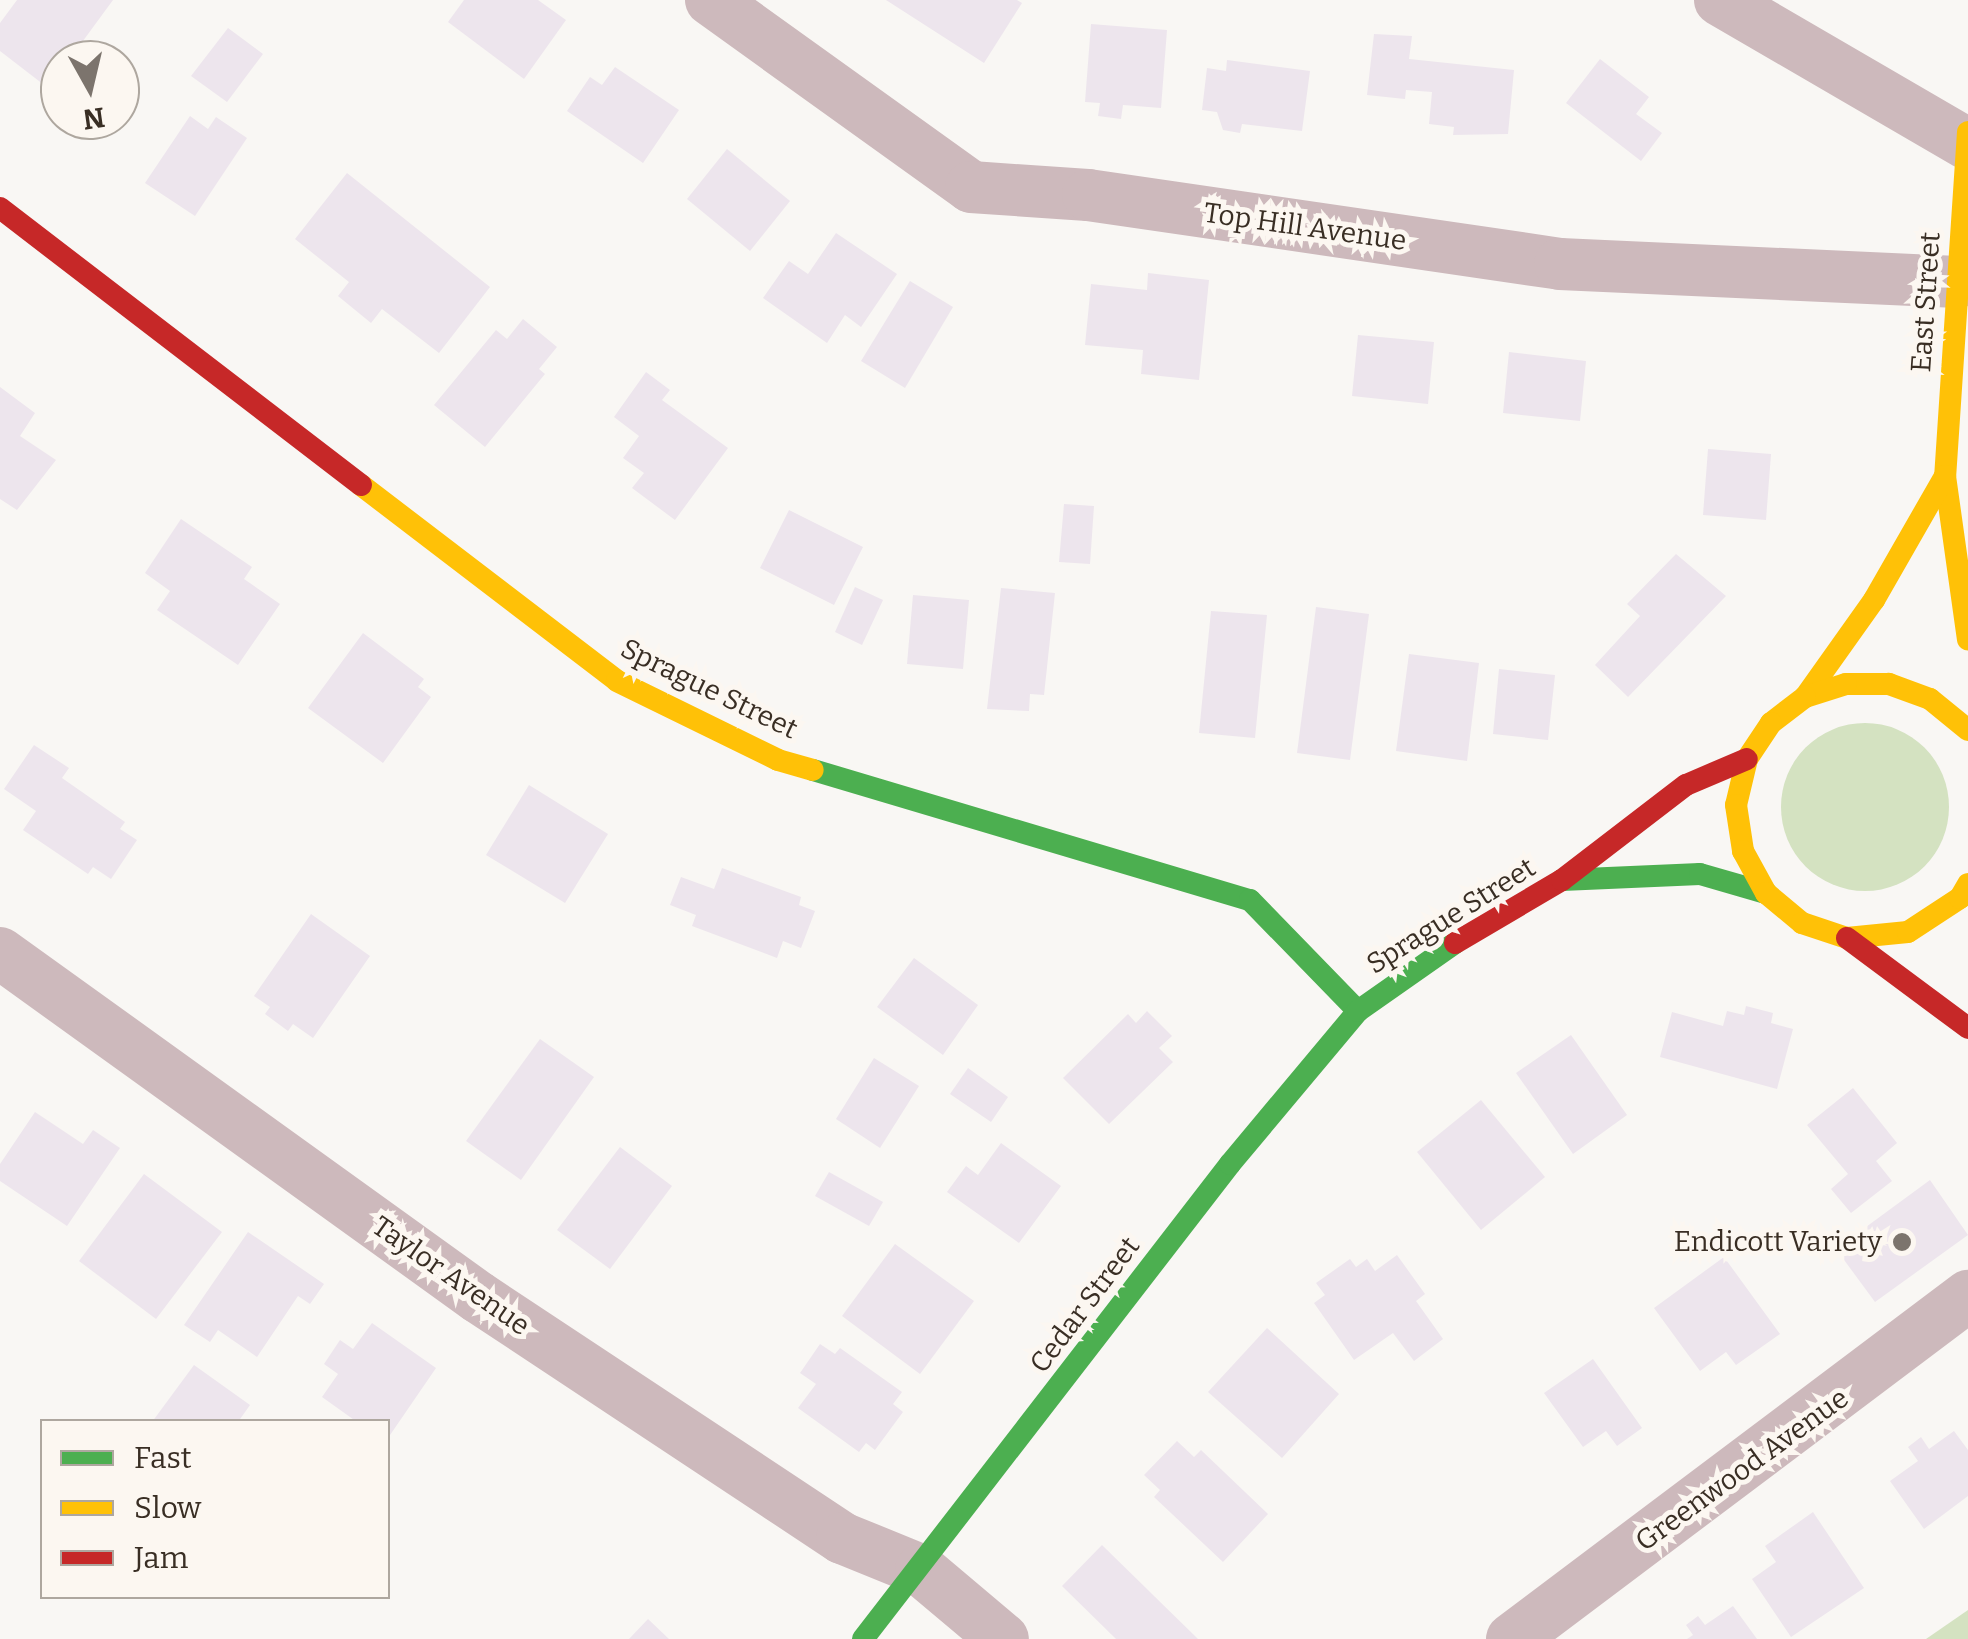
<!DOCTYPE html>
<html>
<head>
<meta charset="utf-8">
<style>
	body { margin:0 }
	#map { position:relative; width:1968px; height:1639px; overflow:hidden; background:#f9f7f4; font-family:Bitter,serif }
	div>[style] { position:absolute }
	[style*='--x'] { left:calc(var(--x)*1px); top:calc(var(--y)*1px); width:calc(var(--w)*1px); rotate:calc(var(--a)*1deg) }
	.green>* { inset:0; background:#d4e2c1 }
	.round { border-radius:50% }
	.building>* { inset:0; background:#ede5ed }
	.street>* { height:52px; margin:-26px; padding:0 26px; transform-origin:26px; border-radius:26px; background:#cdb9bc }
	.fast>* { height:22px; margin:-11px; padding:0 11px; transform-origin:11px; border-radius:11px; background:#4caf50 }
	.slow>* { height:22px; margin:-11px; padding:0 11px; transform-origin:11px; border-radius:11px; background:#ffc107 }
	.jam>* { height:22px; margin:-11px; padding:0 11px; transform-origin:11px; border-radius:11px; background:#c62828 }
	.dots>* { width:28px; height:28px; translate:-50% -50%; box-sizing:border-box; border:5px solid #fcf7f1; border-radius:50% }
	span { translate:-50% -50%; white-space:nowrap; text-align:center; line-height:1.15; -webkit-text-stroke:10px #fcf7f1; paint-order:stroke }
	.street-label { font-size:28px; color:#392e24 }
	.poi-label { font-size:28px; color:#392e24 }
	.right { translate:-100% -50%; text-align:right }
	.legend { position:absolute; left:40px; top:1419px; width:350px; height:180px; box-sizing:border-box; background:#fcf7f1; border:2px solid #aea79f; margin:0; padding:12px 18px; list-style:none; font-size:30px; color:#392e24 }
	.legend li { display:flex; align-items:center; gap:20px; height:50px }
	.legend b { width:50px; border:2px solid #aea79f }
	.north { position:absolute; left:40px; top:40px; width:100px; height:100px; box-sizing:border-box; background:#fcf7f1; border:2px solid #aea79f; border-radius:50%; rotate:172deg; font-size:28px; font-weight:700; line-height:40px; text-align:center; color:#392e24 }
	.north::after { content:''; display:block; margin:auto; width:35px; height:45px; background:#7c746d; clip-path:polygon(50% 0,100% 100%,50% 72%,0 100%) }
</style>
</head>
<body>
<div id="map">
	<div class="green">
		<div class="round" style="left:1781px;top:723px;width:168px;height:168px"></div>
		<div style="clip-path:polygon(1968px 1610px,1968px 1639px,1926px 1639px)"></div>
	</div>
	<div class="building">
		<div style="clip-path:polygon(17px 0,113px 0,69px 60px,60px 60px,48px 88px,0 51px,0 23px)"></div>
		<div style="clip-path:polygon(464px 0,538px 0,566px 20px,524px 79px,448px 22px)"></div>
		<div style="clip-path:polygon(886px 0,1017px 0,1022px 3px,984px 63px)"></div>
		<div style="clip-path:polygon(1091px 24px,1167px 30px,1161px 108px,1123px 105px,1121px 119px,1098px 116px,1100px 103px,1085px 102px)"></div>
		<div style="clip-path:polygon(228px 28px,263px 54px,227px 102px,191px 76px)"></div>
		<div style="clip-path:polygon(1374px 34px,1412px 36px,1409px 59px,1514px 70px,1508px 134px,1453px 135px,1454px 127px,1429px 124px,1432px 92px,1406px 90px,1405px 99px,1367px 95px)"></div>
		<div style="clip-path:polygon(1600px 59px,1649px 97px,1636px 114px,1662px 133px,1641px 161px,1566px 103px)"></div>
		<div style="clip-path:polygon(1227px 60px,1310px 71px,1302px 131px,1242px 124px,1240px 133px,1223px 130px,1217px 112px,1202px 110px,1207px 68px,1226px 71px)"></div>
		<div style="clip-path:polygon(615px 67px,679px 110px,643px 163px,567px 111px,590px 77px,602px 85px)"></div>
		<div style="clip-path:polygon(190px 116px,208px 129px,216px 117px,247px 138px,195px 216px,145px 183px)"></div>
		<div style="clip-path:polygon(727px 149px,790px 201px,750px 251px,687px 199px)"></div>
		<div style="clip-path:polygon(347px 173px,490px 287px,439px 353px,382px 309px,371px 323px,338px 296px,349px 282px,295px 239px)"></div>
		<div style="clip-path:polygon(836px 233px,897px 274px,861px 327px,845px 315px,827px 343px,763px 298px,789px 261px,808px 274px)"></div>
		<div style="clip-path:polygon(1148px 273px,1209px 280px,1199px 380px,1141px 374px,1143px 350px,1085px 345px,1091px 284px,1147px 290px)"></div>
		<div style="clip-path:polygon(910px 281px,953px 307px,905px 388px,861px 361px)"></div>
		<div style="clip-path:polygon(523px 319px,557px 347px,539px 369px,545px 374px,485px 447px,434px 405px,496px 330px,507px 339px)"></div>
		<div style="clip-path:polygon(1358px 335px,1434px 342px,1428px 404px,1352px 396px)"></div>
		<div style="clip-path:polygon(1509px 352px,1586px 361px,1580px 421px,1503px 413px)"></div>
		<div style="clip-path:polygon(646px 372px,670px 390px,662px 400px,728px 448px,675px 520px,632px 488px,644px 473px,623px 458px,639px 436px,614px 417px)"></div>
		<div style="clip-path:polygon(0 387px,35px 413px,20px 436px,56px 460px,17px 510px,0 499px)"></div>
		<div style="clip-path:polygon(1708px 449px,1771px 454px,1766px 520px,1703px 515px)"></div>
		<div style="clip-path:polygon(1064px 504px,1094px 506px,1090px 564px,1059px 562px)"></div>
		<div style="clip-path:polygon(789px 510px,863px 547px,834px 605px,760px 568px)"></div>
		<div style="clip-path:polygon(181px 519px,252px 567px,244px 579px,280px 604px,238px 665px,157px 610px,170px 591px,145px 573px)"></div>
		<div style="clip-path:polygon(1676px 554px,1726px 596px,1628px 697px,1595px 665px,1640px 616px,1627px 604px)"></div>
		<div style="clip-path:polygon(855px 587px,883px 600px,862px 645px,835px 632px)"></div>
		<div style="clip-path:polygon(1001px 588px,1055px 593px,1044px 695px,1030px 694px,1029px 711px,987px 709px)"></div>
		<div style="clip-path:polygon(913px 595px,969px 600px,963px 669px,907px 664px)"></div>
		<div style="clip-path:polygon(1316px 607px,1369px 614px,1350px 760px,1297px 753px)"></div>
		<div style="clip-path:polygon(1211px 611px,1267px 615px,1255px 738px,1199px 733px)"></div>
		<div style="clip-path:polygon(363px 633px,424px 679px,418px 687px,431px 697px,383px 763px,308px 708px)"></div>
		<div style="clip-path:polygon(1409px 654px,1479px 663px,1467px 761px,1396px 751px)"></div>
		<div style="clip-path:polygon(1499px 669px,1555px 675px,1548px 740px,1493px 734px)"></div>
		<div style="clip-path:polygon(34px 745px,69px 768px,62px 778px,125px 822px,120px 829px,137px 840px,111px 879px,93px 867px,88px 874px,23px 830px,36px 811px,4px 789px)"></div>
		<div style="clip-path:polygon(529px 785px,608px 834px,565px 903px,486px 855px)"></div>
		<div style="clip-path:polygon(722px 868px,801px 897px,799px 905px,815px 911px,801px 948px,783px 941px,777px 958px,692px 926px,696px 915px,670px 905px,681px 877px,714px 889px)"></div>
		<div style="clip-path:polygon(311px 914px,370px 956px,313px 1038px,293px 1024px,288px 1031px,265px 1014px,270px 1007px,254px 996px)"></div>
		<div style="clip-path:polygon(914px 958px,978px 1005px,943px 1055px,877px 1007px)"></div>
		<div style="clip-path:polygon(1746px 1006px,1773px 1013px,1771px 1023px,1793px 1029px,1777px 1089px,1660px 1057px,1672px 1012px,1723px 1026px,1727px 1011px,1744px 1015px)"></div>
		<div style="clip-path:polygon(1147px 1011px,1172px 1036px,1159px 1048px,1173px 1062px,1109px 1124px,1063px 1078px,1128px 1014px,1136px 1023px)"></div>
		<div style="clip-path:polygon(1571px 1035px,1627px 1115px,1573px 1154px,1516px 1073px)"></div>
		<div style="clip-path:polygon(540px 1039px,594px 1077px,521px 1180px,466px 1141px)"></div>
		<div style="clip-path:polygon(874px 1058px,919px 1086px,880px 1148px,836px 1119px)"></div>
		<div style="clip-path:polygon(968px 1068px,1008px 1097px,991px 1122px,950px 1094px)"></div>
		<div style="clip-path:polygon(1853px 1088px,1897px 1143px,1876px 1161px,1892px 1181px,1851px 1213px,1831px 1189px,1848px 1174px,1807px 1125px)"></div>
		<div style="clip-path:polygon(1481px 1100px,1545px 1177px,1481px 1230px,1417px 1152px)"></div>
		<div style="clip-path:polygon(35px 1112px,83px 1144px,93px 1130px,120px 1148px,67px 1226px,0 1181px,0 1164px)"></div>
		<div style="clip-path:polygon(1001px 1143px,1061px 1186px,1019px 1243px,947px 1192px,966px 1166px,978px 1175px)"></div>
		<div style="clip-path:polygon(620px 1147px,672px 1186px,610px 1269px,557px 1230px)"></div>
		<div style="clip-path:polygon(829px 1172px,883px 1202px,869px 1226px,815px 1196px)"></div>
		<div style="clip-path:polygon(144px 1174px,222px 1232px,156px 1319px,79px 1261px)"></div>
		<div style="clip-path:polygon(1930px 1180px,1968px 1235px,1875px 1302px,1836px 1249px)"></div>
		<div style="clip-path:polygon(248px 1232px,324px 1284px,310px 1304px,298px 1296px,257px 1357px,218px 1330px,210px 1342px,184px 1325px)"></div>
		<div style="clip-path:polygon(895px 1244px,974px 1301px,920px 1374px,842px 1316px)"></div>
		<div style="clip-path:polygon(1397px 1255px,1425px 1294px,1416px 1301px,1443px 1339px,1414px 1361px,1393px 1333px,1354px 1360px,1314px 1303px,1325px 1295px,1316px 1283px,1350px 1259px,1356px 1267px,1367px 1259px,1375px 1271px)"></div>
		<div style="clip-path:polygon(1724px 1257px,1780px 1334px,1736px 1365px,1726px 1352px,1700px 1371px,1654px 1308px)"></div>
		<div style="clip-path:polygon(372px 1323px,436px 1368px,388px 1438px,388px 1422px,357px 1422px,322px 1397px,338px 1374px,324px 1364px,340px 1340px,353px 1349px)"></div>
		<div style="clip-path:polygon(1267px 1328px,1339px 1394px,1282px 1458px,1208px 1392px)"></div>
		<div style="clip-path:polygon(820px 1344px,835px 1354px,840px 1348px,902px 1392px,893px 1404px,903px 1412px,875px 1450px,866px 1443px,859px 1452px,798px 1408px,816px 1384px,800px 1373px)"></div>
		<div style="clip-path:polygon(1593px 1359px,1642px 1428px,1617px 1446px,1606px 1431px,1583px 1447px,1544px 1393px)"></div>
		<div style="clip-path:polygon(194px 1365px,250px 1405px,238px 1422px,152px 1422px)"></div>
		<div style="clip-path:polygon(1954px 1431px,1968px 1450px,1968px 1496px,1924px 1529px,1890px 1481px,1918px 1461px,1908px 1447px,1921px 1437px,1929px 1449px)"></div>
		<div style="clip-path:polygon(1177px 1441px,1194px 1457px,1201px 1450px,1268px 1514px,1223px 1562px,1154px 1497px,1160px 1490px,1144px 1475px)"></div>
		<div style="clip-path:polygon(1813px 1512px,1864px 1588px,1791px 1637px,1752px 1579px,1776px 1562px,1765px 1546px)"></div>
		<div style="clip-path:polygon(1102px 1545px,1198px 1639px,1116px 1639px,1062px 1586px)"></div>
		<div style="clip-path:polygon(1733px 1606px,1757px 1639px,1687px 1639px,1693px 1635px,1686px 1625px,1698px 1616px,1705px 1625px)"></div>
		<div style="clip-path:polygon(648px 1619px,669px 1639px,629px 1639px)"></div>
	</div>
	<div class="street">
		<div style="--x:711;--y:0;--w:320;--a:35.7"></div>
		<div style="--x:971;--y:187;--w:117;--a:3.9"></div>
		<div style="--x:1088;--y:195;--w:477;--a:8.3"></div>
		<div style="--x:1560;--y:264;--w:398;--a:2.6"></div>
		<div style="--x:1720;--y:0;--w:285;--a:30.2"></div>
		<div style="--x:0;--y:953;--w:589;--a:35.74"></div>
		<div style="--x:478;--y:1297;--w:437;--a:33.5"></div>
		<div style="--x:842;--y:1538;--w:85;--a:22.1"></div>
		<div style="--x:921;--y:1570;--w:107;--a:40.1"></div>
		<div style="--x:1512;--y:1639;--w:571;--a:-36.95"></div>
	</div>
	<div class="fast">
		<div style="--x:813;--y:770;--w:456;--a:16.6"></div>
		<div style="--x:1250;--y:900;--w:155;--a:45.8"></div>
		<div style="--x:1562;--y:880;--w:138;--a:-2.5"></div>
		<div style="--x:1700;--y:874;--w:69;--a:16.1"></div>
		<div style="--x:863;--y:1639;--w:600;--a:-52.31"></div>
		<div style="--x:1230;--y:1164;--w:199;--a:-50.1"></div>
		<div style="--x:1358;--y:1011;--w:118;--a:-35"></div>
	</div>
	<div class="slow">
		<div style="--x:1968;--y:132;--w:345;--a:93.8"></div>
		<div style="--x:1945;--y:476;--w:165;--a:82"></div>
		<div style="--x:361;--y:485;--w:322;--a:37.4"></div>
		<div style="--x:617;--y:681;--w:179;--a:26.1"></div>
		<div style="--x:778;--y:760;--w:36;--a:16"></div>
		<div style="--x:1805;--y:697;--w:119;--a:-54.6"></div>
		<div style="--x:1874;--y:600;--w:143;--a:-60.2"></div>
		<div style="--x:1968;--y:730;--w:49;--a:-140.8"></div>
		<div style="--x:1930;--y:699;--w:44;--a:-159.9"></div>
		<div style="--x:1889;--y:684;--w:43;--a:180"></div>
		<div style="--x:1846;--y:684;--w:43;--a:162.4"></div>
		<div style="--x:1805;--y:697;--w:43;--a:142.6"></div>
		<div style="--x:1771;--y:723;--w:43;--a:123.7"></div>
		<div style="--x:1747;--y:759;--w:47;--a:103.4"></div>
		<div style="--x:1736;--y:805;--w:47;--a:81.3"></div>
		<div style="--x:1743;--y:851;--w:48;--a:61.3"></div>
		<div style="--x:1766;--y:893;--w:47;--a:39.8"></div>
		<div style="--x:1802;--y:923;--w:47;--a:18.4"></div>
		<div style="--x:1847;--y:938;--w:61;--a:-5.6"></div>
		<div style="--x:1908;--y:932;--w:62;--a:-33.2"></div>
		<div style="--x:1960;--y:898;--w:16;--a:-60"></div>
	</div>
	<div class="jam">
		<div style="--x:0;--y:208;--w:455;--a:37.5"></div>
		<div style="--x:1847;--y:938;--w:151;--a:36.6"></div>
		<div style="--x:1455;--y:943;--w:124;--a:-30.5"></div>
		<div style="--x:1562;--y:880;--w:156;--a:-37.5"></div>
		<div style="--x:1686;--y:785;--w:66;--a:-23.1"></div>
	</div>
	<div class="dots">
		<div style="left:1902px;top:1242px;background:#7c746d"></div>
	</div>
	<div class="street-label">
		<span style="left:1305px;top:227px;rotate:8deg">Top Hill Avenue</span>
		<span style="left:1926px;top:302px;rotate:-86deg">East Street</span>
		<span style="left:709px;top:689px;rotate:26deg">Sprague Street</span>
		<span style="left:1451px;top:916px;rotate:-32deg">Sprague Street</span>
		<span style="left:451px;top:1276px;rotate:35deg">Taylor Avenue</span>
		<span style="left:1085px;top:1305px;rotate:-53deg">Cedar Street</span>
		<span style="left:1742px;top:1470px;rotate:-36deg">Greenwood Avenue</span>
	</div>
	<div class="poi-label">
		<span class="right" style="left:1882px;top:1242px">Endicott Variety</span>
	</div>
	<ul class="legend">
	<li><b style="height:12px;background:#4caf50"></b>Fast</li>
	<li><b style="height:12px;background:#ffc107"></b>Slow</li>
	<li><b style="height:12px;background:#c62828"></b>Jam</li>
	</ul>
	<div class="north">N</div>
</div>
</body>
</html>
